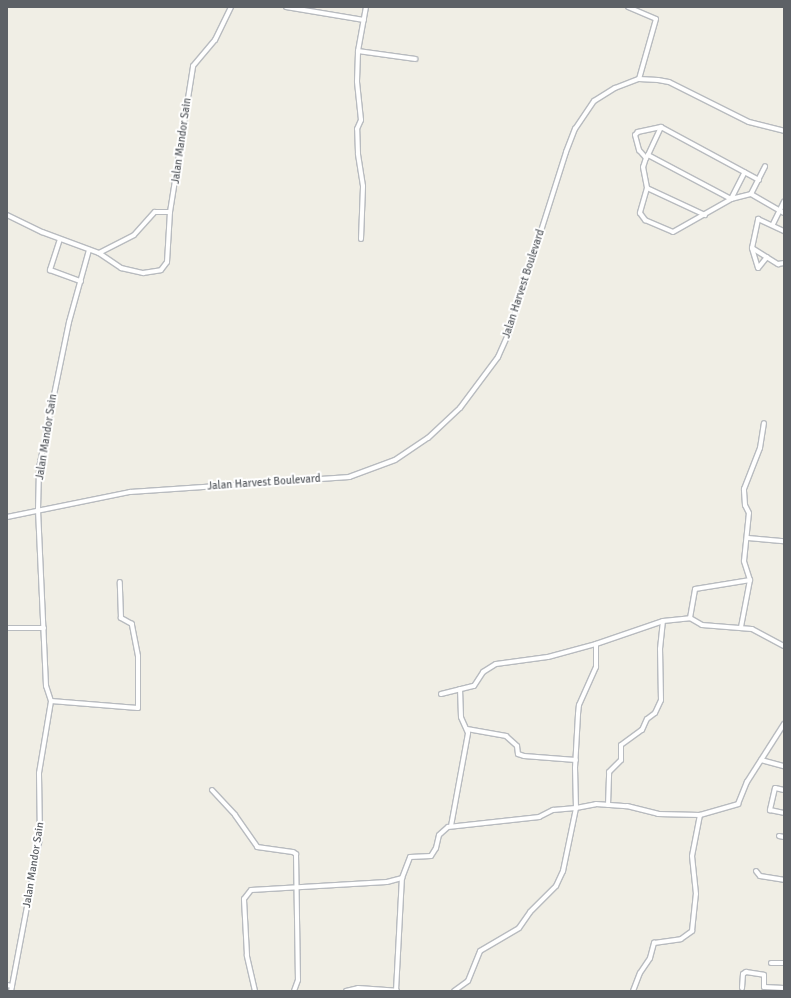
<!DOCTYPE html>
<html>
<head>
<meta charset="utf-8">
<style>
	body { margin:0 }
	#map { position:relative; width:791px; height:998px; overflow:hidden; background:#f0eee5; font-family:Signika,sans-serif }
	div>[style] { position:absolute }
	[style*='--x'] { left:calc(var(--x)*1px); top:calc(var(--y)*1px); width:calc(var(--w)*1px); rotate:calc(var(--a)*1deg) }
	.roads { filter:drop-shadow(1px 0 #b8bbbf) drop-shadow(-1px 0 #b8bbbf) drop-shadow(0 1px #b8bbbf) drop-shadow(0 -1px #b8bbbf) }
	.minor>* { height:4px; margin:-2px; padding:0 2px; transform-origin:2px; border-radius:2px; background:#fff }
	span { translate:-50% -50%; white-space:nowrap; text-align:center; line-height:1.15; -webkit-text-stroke:4px #fff; paint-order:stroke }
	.street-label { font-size:11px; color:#5d6166 }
	.frame { position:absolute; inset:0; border:8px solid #5d6166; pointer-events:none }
</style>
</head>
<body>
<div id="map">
	<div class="roads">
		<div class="minor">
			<div style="--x:286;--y:7;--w:79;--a:9.5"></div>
			<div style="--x:628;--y:7;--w:30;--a:23"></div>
			<div style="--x:656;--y:19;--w:62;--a:105.8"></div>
			<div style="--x:358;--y:51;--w:58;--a:8"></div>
			<div style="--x:648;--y:155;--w:31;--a:-65"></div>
			<div style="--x:646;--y:158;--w:4;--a:-56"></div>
			<div style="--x:648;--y:155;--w:94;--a:27.9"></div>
			<div style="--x:731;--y:199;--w:30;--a:-63"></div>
			<div style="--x:759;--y:180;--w:111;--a:-151.6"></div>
			<div style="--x:661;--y:127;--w:24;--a:168"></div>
			<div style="--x:638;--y:132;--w:4;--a:135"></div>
			<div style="--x:635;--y:135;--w:16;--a:75"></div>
			<div style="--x:639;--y:150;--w:11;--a:49"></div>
			<div style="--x:646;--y:158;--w:9;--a:108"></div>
			<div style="--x:643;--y:167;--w:21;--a:79"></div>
			<div style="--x:647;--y:188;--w:26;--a:106"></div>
			<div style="--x:640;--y:213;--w:9;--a:54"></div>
			<div style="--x:645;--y:220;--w:30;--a:23"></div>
			<div style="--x:673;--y:232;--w:67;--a:-29.6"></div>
			<div style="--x:731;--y:199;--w:21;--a:-14"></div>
			<div style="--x:751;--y:194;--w:38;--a:30"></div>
			<div style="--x:647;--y:188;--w:64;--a:25"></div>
			<div style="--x:751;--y:194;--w:31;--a:-63"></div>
			<div style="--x:7;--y:215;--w:39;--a:26"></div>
			<div style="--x:42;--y:232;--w:61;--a:20.2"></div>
			<div style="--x:99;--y:253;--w:39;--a:-27"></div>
			<div style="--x:134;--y:235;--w:31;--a:-48"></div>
			<div style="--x:155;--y:212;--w:15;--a:0"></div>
			<div style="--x:170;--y:212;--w:148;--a:-81"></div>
			<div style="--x:193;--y:66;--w:34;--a:-50"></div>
			<div style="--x:215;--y:40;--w:37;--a:-64"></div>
			<div style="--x:773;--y:224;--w:25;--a:-64"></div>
			<div style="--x:60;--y:239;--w:33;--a:108"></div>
			<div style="--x:50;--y:270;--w:33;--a:20"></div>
			<div style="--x:361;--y:239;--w:53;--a:-87.8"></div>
			<div style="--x:363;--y:186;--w:33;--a:-99"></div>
			<div style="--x:358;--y:153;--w:24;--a:-92"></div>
			<div style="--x:357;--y:129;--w:10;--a:-66"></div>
			<div style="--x:361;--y:120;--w:39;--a:-96"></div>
			<div style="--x:357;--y:81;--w:30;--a:-88"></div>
			<div style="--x:358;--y:51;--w:45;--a:-79.7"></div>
			<div style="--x:752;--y:248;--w:31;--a:32"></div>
			<div style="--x:778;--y:264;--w:6;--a:-9"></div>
			<div style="--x:99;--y:253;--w:27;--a:34"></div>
			<div style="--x:121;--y:268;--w:23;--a:13"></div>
			<div style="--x:143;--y:273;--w:18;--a:-9"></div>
			<div style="--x:161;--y:270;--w:10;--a:-53"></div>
			<div style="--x:167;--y:262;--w:50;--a:-86.6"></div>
			<div style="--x:767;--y:257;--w:14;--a:129"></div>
			<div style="--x:758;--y:268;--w:21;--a:-107"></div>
			<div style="--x:752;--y:248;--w:30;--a:-78"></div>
			<div style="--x:758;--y:219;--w:29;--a:25"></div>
			<div style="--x:7;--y:517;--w:126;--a:-11.5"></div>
			<div style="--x:130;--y:492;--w:220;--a:-3.9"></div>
			<div style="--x:349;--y:477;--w:49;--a:-20.3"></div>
			<div style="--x:395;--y:460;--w:40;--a:-34"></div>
			<div style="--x:428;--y:438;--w:44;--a:-43.2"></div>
			<div style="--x:460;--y:408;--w:64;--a:-53.3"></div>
			<div style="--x:498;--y:357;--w:24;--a:-66"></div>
			<div style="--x:508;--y:335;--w:192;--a:-72.4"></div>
			<div style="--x:566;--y:152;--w:25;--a:-69"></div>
			<div style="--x:575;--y:129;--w:34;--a:-56"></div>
			<div style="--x:594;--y:101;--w:25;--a:-32"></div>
			<div style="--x:615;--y:88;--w:26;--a:-21"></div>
			<div style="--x:639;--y:79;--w:19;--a:3"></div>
			<div style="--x:658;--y:80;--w:11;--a:10"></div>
			<div style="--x:669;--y:82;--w:89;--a:26.6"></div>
			<div style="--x:749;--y:122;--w:36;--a:14"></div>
			<div style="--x:748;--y:538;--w:36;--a:5"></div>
			<div style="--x:690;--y:618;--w:29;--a:-80"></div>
			<div style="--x:695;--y:589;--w:56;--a:-9.3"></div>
			<div style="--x:741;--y:627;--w:48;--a:-79.2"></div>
			<div style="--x:750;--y:580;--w:20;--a:-108"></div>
			<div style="--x:744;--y:561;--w:48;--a:-84.1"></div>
			<div style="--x:749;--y:513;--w:9;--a:-117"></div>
			<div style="--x:745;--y:505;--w:16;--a:-94"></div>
			<div style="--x:744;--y:489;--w:44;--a:-68.7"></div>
			<div style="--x:760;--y:448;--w:25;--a:-81"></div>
			<div style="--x:7;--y:628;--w:37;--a:0"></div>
			<div style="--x:441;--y:694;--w:34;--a:-14"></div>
			<div style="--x:474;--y:686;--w:17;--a:-57"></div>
			<div style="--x:483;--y:672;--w:15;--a:-32"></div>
			<div style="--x:496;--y:664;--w:52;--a:-7.7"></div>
			<div style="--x:548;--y:657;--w:50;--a:-15.2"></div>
			<div style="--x:596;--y:644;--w:71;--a:-18.9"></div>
			<div style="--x:663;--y:621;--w:27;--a:-6"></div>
			<div style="--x:690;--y:618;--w:14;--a:30"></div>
			<div style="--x:702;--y:625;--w:50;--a:4.6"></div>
			<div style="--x:752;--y:629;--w:36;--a:28"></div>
			<div style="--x:51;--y:701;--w:87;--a:4.6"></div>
			<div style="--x:138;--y:708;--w:52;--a:-90"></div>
			<div style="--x:138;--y:656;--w:33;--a:-101"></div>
			<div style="--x:132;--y:624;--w:13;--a:-151"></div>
			<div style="--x:121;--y:618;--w:36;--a:-92"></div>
			<div style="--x:467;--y:729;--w:40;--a:10"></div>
			<div style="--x:506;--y:736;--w:15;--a:42"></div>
			<div style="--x:517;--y:746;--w:8;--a:83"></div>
			<div style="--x:518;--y:754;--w:6;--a:18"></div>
			<div style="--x:524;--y:756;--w:52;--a:4.4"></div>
			<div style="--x:761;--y:760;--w:24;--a:15"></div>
			<div style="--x:212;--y:790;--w:34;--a:47"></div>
			<div style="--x:235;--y:815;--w:39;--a:55"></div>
			<div style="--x:257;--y:847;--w:36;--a:8"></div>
			<div style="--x:293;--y:852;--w:4;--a:34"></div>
			<div style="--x:296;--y:854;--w:126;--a:89.1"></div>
			<div style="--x:298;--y:980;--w:12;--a:110"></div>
			<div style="--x:784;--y:790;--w:9;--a:-167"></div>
			<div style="--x:775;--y:788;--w:23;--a:103"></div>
			<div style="--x:770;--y:810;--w:14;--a:12"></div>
			<div style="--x:608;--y:805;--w:33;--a:-88"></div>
			<div style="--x:609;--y:772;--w:17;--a:-45"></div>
			<div style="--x:621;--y:760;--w:15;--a:-90"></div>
			<div style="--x:621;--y:745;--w:26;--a:-36"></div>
			<div style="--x:642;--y:730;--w:12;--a:-66"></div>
			<div style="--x:647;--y:719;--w:10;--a:-37"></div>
			<div style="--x:655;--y:713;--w:14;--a:-65"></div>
			<div style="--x:661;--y:700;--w:51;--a:-91.1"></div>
			<div style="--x:660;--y:649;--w:28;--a:-84"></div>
			<div style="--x:451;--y:826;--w:95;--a:-79.6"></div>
			<div style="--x:468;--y:733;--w:17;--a:-114"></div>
			<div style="--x:461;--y:717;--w:28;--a:-92"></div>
			<div style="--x:779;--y:836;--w:5;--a:11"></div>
			<div style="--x:756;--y:871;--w:6;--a:51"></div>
			<div style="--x:760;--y:876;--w:24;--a:9"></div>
			<div style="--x:771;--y:963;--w:13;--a:0"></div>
			<div style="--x:7;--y:985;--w:5;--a:11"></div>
			<div style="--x:12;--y:986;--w:5;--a:101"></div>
			<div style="--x:12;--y:986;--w:151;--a:-79.3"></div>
			<div style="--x:40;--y:838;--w:65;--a:-90.9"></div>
			<div style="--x:39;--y:773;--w:73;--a:-80.5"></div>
			<div style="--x:51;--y:701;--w:16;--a:-108"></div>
			<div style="--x:46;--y:686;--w:176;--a:-92.6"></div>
			<div style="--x:38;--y:510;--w:42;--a:-88.6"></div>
			<div style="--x:39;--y:468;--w:149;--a:-78.4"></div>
			<div style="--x:69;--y:322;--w:75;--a:-74.5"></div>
			<div style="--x:742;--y:988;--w:14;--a:-86"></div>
			<div style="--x:743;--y:974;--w:4;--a:-34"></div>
			<div style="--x:746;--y:972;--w:18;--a:9"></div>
			<div style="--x:764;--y:975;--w:12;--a:90"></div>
			<div style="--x:764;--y:987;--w:20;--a:3"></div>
			<div style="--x:255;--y:991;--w:37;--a:-103"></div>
			<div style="--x:247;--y:955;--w:56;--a:-93.1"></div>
			<div style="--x:244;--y:899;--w:11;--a:-52"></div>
			<div style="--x:251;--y:890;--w:136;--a:-3.4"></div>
			<div style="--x:387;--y:882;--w:16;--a:-15"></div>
			<div style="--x:402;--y:878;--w:22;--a:-69"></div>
			<div style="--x:410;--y:857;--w:21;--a:-3"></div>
			<div style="--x:431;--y:856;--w:9;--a:-58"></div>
			<div style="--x:436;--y:848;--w:13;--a:-77"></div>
			<div style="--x:439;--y:835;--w:12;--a:-42"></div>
			<div style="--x:448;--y:827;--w:92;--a:-6.3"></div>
			<div style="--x:539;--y:817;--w:16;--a:-27"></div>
			<div style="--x:553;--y:810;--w:23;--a:-5"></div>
			<div style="--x:576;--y:808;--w:40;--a:-91.4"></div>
			<div style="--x:575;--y:768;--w:54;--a:-86.8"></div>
			<div style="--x:578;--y:714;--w:9;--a:-84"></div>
			<div style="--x:579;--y:705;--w:42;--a:-65.9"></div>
			<div style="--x:596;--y:667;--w:23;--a:-90"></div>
			<div style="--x:346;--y:991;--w:12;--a:-14"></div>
			<div style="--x:358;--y:988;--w:39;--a:4"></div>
			<div style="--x:396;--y:991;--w:113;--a:-87"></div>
			<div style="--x:454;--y:991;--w:17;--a:-36"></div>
			<div style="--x:468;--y:981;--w:32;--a:-68"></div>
			<div style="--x:480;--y:951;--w:45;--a:-30.5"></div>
			<div style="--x:519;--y:928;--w:19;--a:-55"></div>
			<div style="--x:530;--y:912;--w:37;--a:-45"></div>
			<div style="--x:556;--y:886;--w:17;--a:-65"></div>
			<div style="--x:563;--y:871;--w:64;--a:-78.3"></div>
			<div style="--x:576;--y:808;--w:20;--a:-11"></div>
			<div style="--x:596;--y:804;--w:31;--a:4"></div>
			<div style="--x:627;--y:806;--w:32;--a:14"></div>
			<div style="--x:658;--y:814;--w:42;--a:1.4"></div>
			<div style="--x:633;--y:991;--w:19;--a:-69"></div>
			<div style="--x:640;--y:973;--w:18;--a:-56"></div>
			<div style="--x:650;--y:958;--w:16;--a:-75"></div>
			<div style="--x:654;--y:943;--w:27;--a:-8"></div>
			<div style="--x:681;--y:939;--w:14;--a:-36"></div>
			<div style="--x:692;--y:931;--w:37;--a:-84"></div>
			<div style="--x:696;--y:894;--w:38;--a:-96"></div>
			<div style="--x:692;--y:856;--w:42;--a:-79"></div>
			<div style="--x:700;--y:815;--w:40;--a:-16"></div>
			<div style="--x:738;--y:804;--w:24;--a:-68"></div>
			<div style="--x:747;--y:782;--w:69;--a:-57.5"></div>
		</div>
	</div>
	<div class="street-label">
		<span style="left:182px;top:141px;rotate:-82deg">Jalan Mandor Sain</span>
		<span style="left:524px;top:284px;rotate:-72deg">Jalan Harvest Boulevard</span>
		<span style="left:47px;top:437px;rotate:-81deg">Jalan Mandor Sain</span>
		<span style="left:264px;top:483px;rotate:-4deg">Jalan Harvest Boulevard</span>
		<span style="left:34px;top:865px;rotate:-81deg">Jalan Mandor Sain</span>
	</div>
	<div class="frame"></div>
</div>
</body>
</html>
